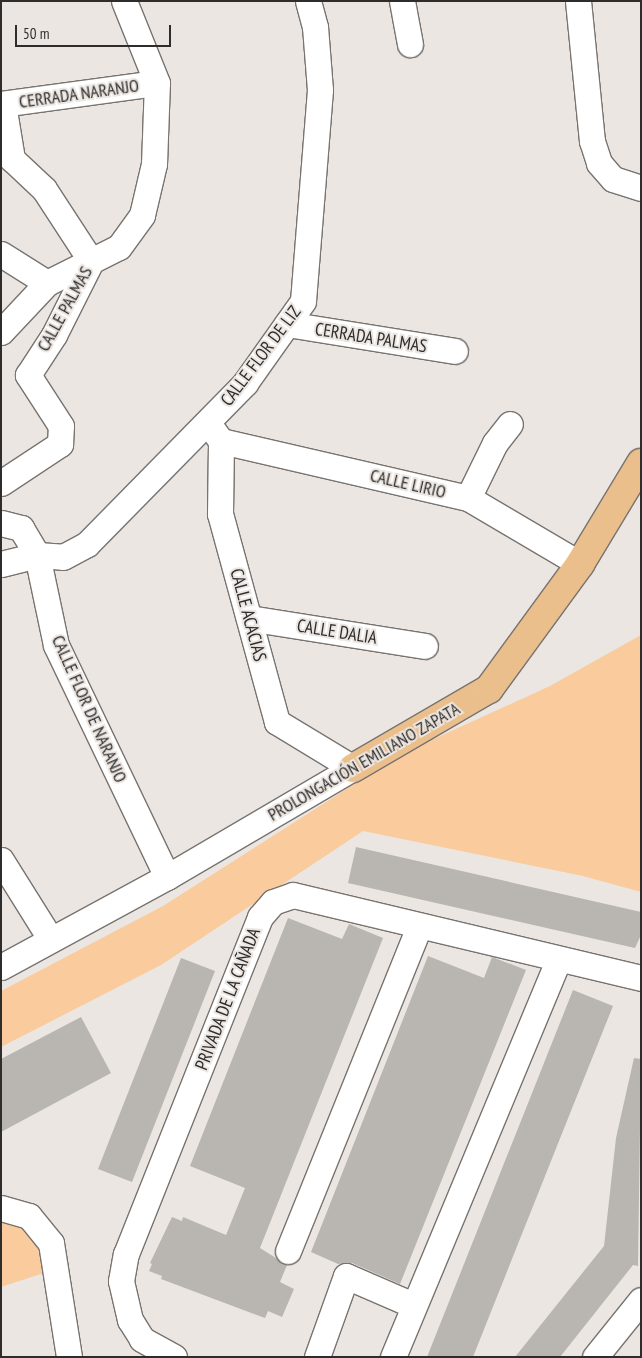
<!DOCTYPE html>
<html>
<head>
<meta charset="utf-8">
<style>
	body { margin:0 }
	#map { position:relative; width:642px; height:1358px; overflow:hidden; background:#ebe6e2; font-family:"PT Sans Narrow",sans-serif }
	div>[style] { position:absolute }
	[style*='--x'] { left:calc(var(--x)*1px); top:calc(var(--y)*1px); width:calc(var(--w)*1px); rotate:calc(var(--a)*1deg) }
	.green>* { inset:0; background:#facb9c }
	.building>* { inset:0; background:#b9b5b0 }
	.roads { filter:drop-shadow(1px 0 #78736f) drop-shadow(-1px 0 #78736f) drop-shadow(0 1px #78736f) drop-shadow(0 -1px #78736f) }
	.minor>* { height:25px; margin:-12.5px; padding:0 12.5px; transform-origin:12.5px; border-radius:12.5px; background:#fff }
	.major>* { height:28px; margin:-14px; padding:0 14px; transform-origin:14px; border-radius:14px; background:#ebbf8c }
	span { translate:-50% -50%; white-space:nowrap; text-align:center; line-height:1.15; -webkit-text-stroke:4px #ebe6e2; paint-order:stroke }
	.street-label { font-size:18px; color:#2f2d2b }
	.frame { position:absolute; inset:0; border:2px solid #2f2d2b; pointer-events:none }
	.scale { position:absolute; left:15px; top:25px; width:156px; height:22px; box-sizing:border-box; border:2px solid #2f2d2b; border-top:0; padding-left:6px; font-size:15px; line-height:18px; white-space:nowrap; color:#2f2d2b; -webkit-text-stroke:4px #ebe6e2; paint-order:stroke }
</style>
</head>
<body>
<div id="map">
	<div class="green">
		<div style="clip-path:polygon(641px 635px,641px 892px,583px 876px,363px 831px,161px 965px,1px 1047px,1px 991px,163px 906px,403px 753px,550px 686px)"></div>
		<div style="clip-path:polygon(1px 1222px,29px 1225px,47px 1272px,1px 1287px)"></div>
	</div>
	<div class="building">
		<div style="clip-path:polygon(356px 847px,641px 912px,641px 935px,635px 948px,348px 883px)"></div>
		<div style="clip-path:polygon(288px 918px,342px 939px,349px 924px,383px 938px,260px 1248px,287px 1265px,280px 1282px,294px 1289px,282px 1317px,268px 1311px,265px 1318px,161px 1279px,162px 1276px,149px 1271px,152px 1264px,150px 1263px,172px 1217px,182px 1221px,183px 1217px,226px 1235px,245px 1188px,190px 1166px)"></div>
		<div style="clip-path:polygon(428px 956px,484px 978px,492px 957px,526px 970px,400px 1284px,352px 1263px,338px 1264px,311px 1252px)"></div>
		<div style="clip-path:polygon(181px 958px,215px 971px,132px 1182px,98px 1169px)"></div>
		<div style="clip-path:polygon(573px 990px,613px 1006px,557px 1146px,473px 1357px,427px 1357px)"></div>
		<div style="clip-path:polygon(81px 1017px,111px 1073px,1px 1132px,1px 1059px)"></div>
		<div style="clip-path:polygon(634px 1058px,641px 1059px,638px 1266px,633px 1265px,560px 1357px,515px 1357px,604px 1246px,616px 1138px)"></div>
	</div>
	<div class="roads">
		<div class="minor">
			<div style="--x:402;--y:1;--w:44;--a:79.5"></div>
			<div style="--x:578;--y:1;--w:141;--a:84.3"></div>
			<div style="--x:592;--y:141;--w:23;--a:72"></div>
			<div style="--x:599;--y:163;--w:21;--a:49"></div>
			<div style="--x:613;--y:179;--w:29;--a:18"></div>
			<div style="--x:1;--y:104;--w:157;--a:-7.7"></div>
			<div style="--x:3;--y:104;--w:56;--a:80.7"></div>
			<div style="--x:12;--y:159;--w:44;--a:43.2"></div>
			<div style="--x:44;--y:189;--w:86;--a:56.9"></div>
			<div style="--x:1;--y:254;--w:54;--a:32.2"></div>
			<div style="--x:287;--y:324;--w:170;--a:9.1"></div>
			<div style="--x:1;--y:332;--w:67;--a:-46.8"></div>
			<div style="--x:47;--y:283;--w:80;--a:-26.6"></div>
			<div style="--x:119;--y:247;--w:39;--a:-54"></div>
			<div style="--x:142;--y:215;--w:52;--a:-76.8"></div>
			<div style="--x:154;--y:164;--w:81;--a:-87.9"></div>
			<div style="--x:157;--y:83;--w:88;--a:-111.9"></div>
			<div style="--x:221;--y:441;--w:253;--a:13"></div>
			<div style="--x:468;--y:498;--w:130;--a:30.5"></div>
			<div style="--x:1;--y:483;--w:71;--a:-33.5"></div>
			<div style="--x:60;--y:444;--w:18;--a:-87"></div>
			<div style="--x:61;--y:426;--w:61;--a:-122.9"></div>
			<div style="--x:28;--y:375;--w:48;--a:-57"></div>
			<div style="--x:54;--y:335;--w:83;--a:-63.4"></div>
			<div style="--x:468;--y:498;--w:61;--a:-63.9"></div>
			<div style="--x:495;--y:443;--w:24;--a:-52"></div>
			<div style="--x:1;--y:523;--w:21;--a:14"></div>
			<div style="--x:21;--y:528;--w:31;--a:59"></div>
			<div style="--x:37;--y:555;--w:92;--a:78.1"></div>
			<div style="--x:56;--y:645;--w:257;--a:64.4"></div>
			<div style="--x:1;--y:564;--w:37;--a:-14"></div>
			<div style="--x:37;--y:555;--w:26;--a:4"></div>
			<div style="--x:63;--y:557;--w:27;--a:-28"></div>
			<div style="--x:87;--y:544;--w:226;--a:-45.5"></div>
			<div style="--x:245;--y:383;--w:100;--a:-54.7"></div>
			<div style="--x:303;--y:301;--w:212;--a:-85.4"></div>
			<div style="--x:320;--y:90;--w:63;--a:-94.5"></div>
			<div style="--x:315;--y:27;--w:27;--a:-105"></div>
			<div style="--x:249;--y:618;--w:178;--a:9"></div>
			<div style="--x:1;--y:860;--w:94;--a:58"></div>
			<div style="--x:1;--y:967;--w:189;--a:-28.5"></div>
			<div style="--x:167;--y:877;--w:216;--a:-30.4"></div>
			<div style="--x:353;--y:768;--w:89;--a:-148.8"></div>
			<div style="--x:277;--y:722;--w:216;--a:-105.3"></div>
			<div style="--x:220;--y:514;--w:73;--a:-89.2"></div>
			<div style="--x:221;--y:441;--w:22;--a:-126"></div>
			<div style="--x:1;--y:1208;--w:29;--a:16"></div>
			<div style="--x:29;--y:1216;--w:35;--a:51"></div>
			<div style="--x:51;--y:1243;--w:115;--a:81"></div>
			<div style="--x:288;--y:1251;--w:350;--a:-68"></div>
			<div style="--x:174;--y:1357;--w:37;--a:-151"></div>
			<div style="--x:142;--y:1339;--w:22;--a:-122"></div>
			<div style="--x:130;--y:1320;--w:40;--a:-103"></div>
			<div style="--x:121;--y:1281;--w:27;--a:-80"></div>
			<div style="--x:126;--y:1254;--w:363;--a:-68.3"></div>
			<div style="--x:260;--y:917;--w:20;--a:-49"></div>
			<div style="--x:273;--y:902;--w:21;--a:-19"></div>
			<div style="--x:293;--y:895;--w:358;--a:13.4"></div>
			<div style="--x:317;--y:1357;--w:86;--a:-70.3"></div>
			<div style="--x:346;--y:1276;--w:73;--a:23.4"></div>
			<div style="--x:393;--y:1357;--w:430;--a:-67.4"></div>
			<div style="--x:595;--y:1357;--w:73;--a:-51.1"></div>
		</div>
		<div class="major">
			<div style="--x:353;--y:768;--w:157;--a:-30.2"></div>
			<div style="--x:489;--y:689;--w:155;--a:-53.9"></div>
			<div style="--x:580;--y:564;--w:118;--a:-58.9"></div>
		</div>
	</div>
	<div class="street-label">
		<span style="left:79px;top:94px;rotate:-8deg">CERRADA NARANJO</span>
		<span style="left:65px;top:309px;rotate:-61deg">CALLE PALMAS</span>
		<span style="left:371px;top:338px;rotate:9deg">CERRADA PALMAS</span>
		<span style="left:261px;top:356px;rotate:-53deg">CALLE FLOR DE LIZ</span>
		<span style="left:408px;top:484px;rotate:13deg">CALLE LIRIO</span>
		<span style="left:248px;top:615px;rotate:75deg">CALLE ACACIAS</span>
		<span style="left:337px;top:632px;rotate:9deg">CALLE DALIA</span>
		<span style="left:89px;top:709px;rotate:66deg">CALLE FLOR DE NARANJO</span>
		<span style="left:364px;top:762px;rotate:-30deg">PROLONGACIÓN EMILIANO ZAPATA</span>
		<span style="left:228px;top:999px;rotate:-69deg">PRIVADA DE LA CAÑADA</span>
	</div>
	<div class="frame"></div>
	<div class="scale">50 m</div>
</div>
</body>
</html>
